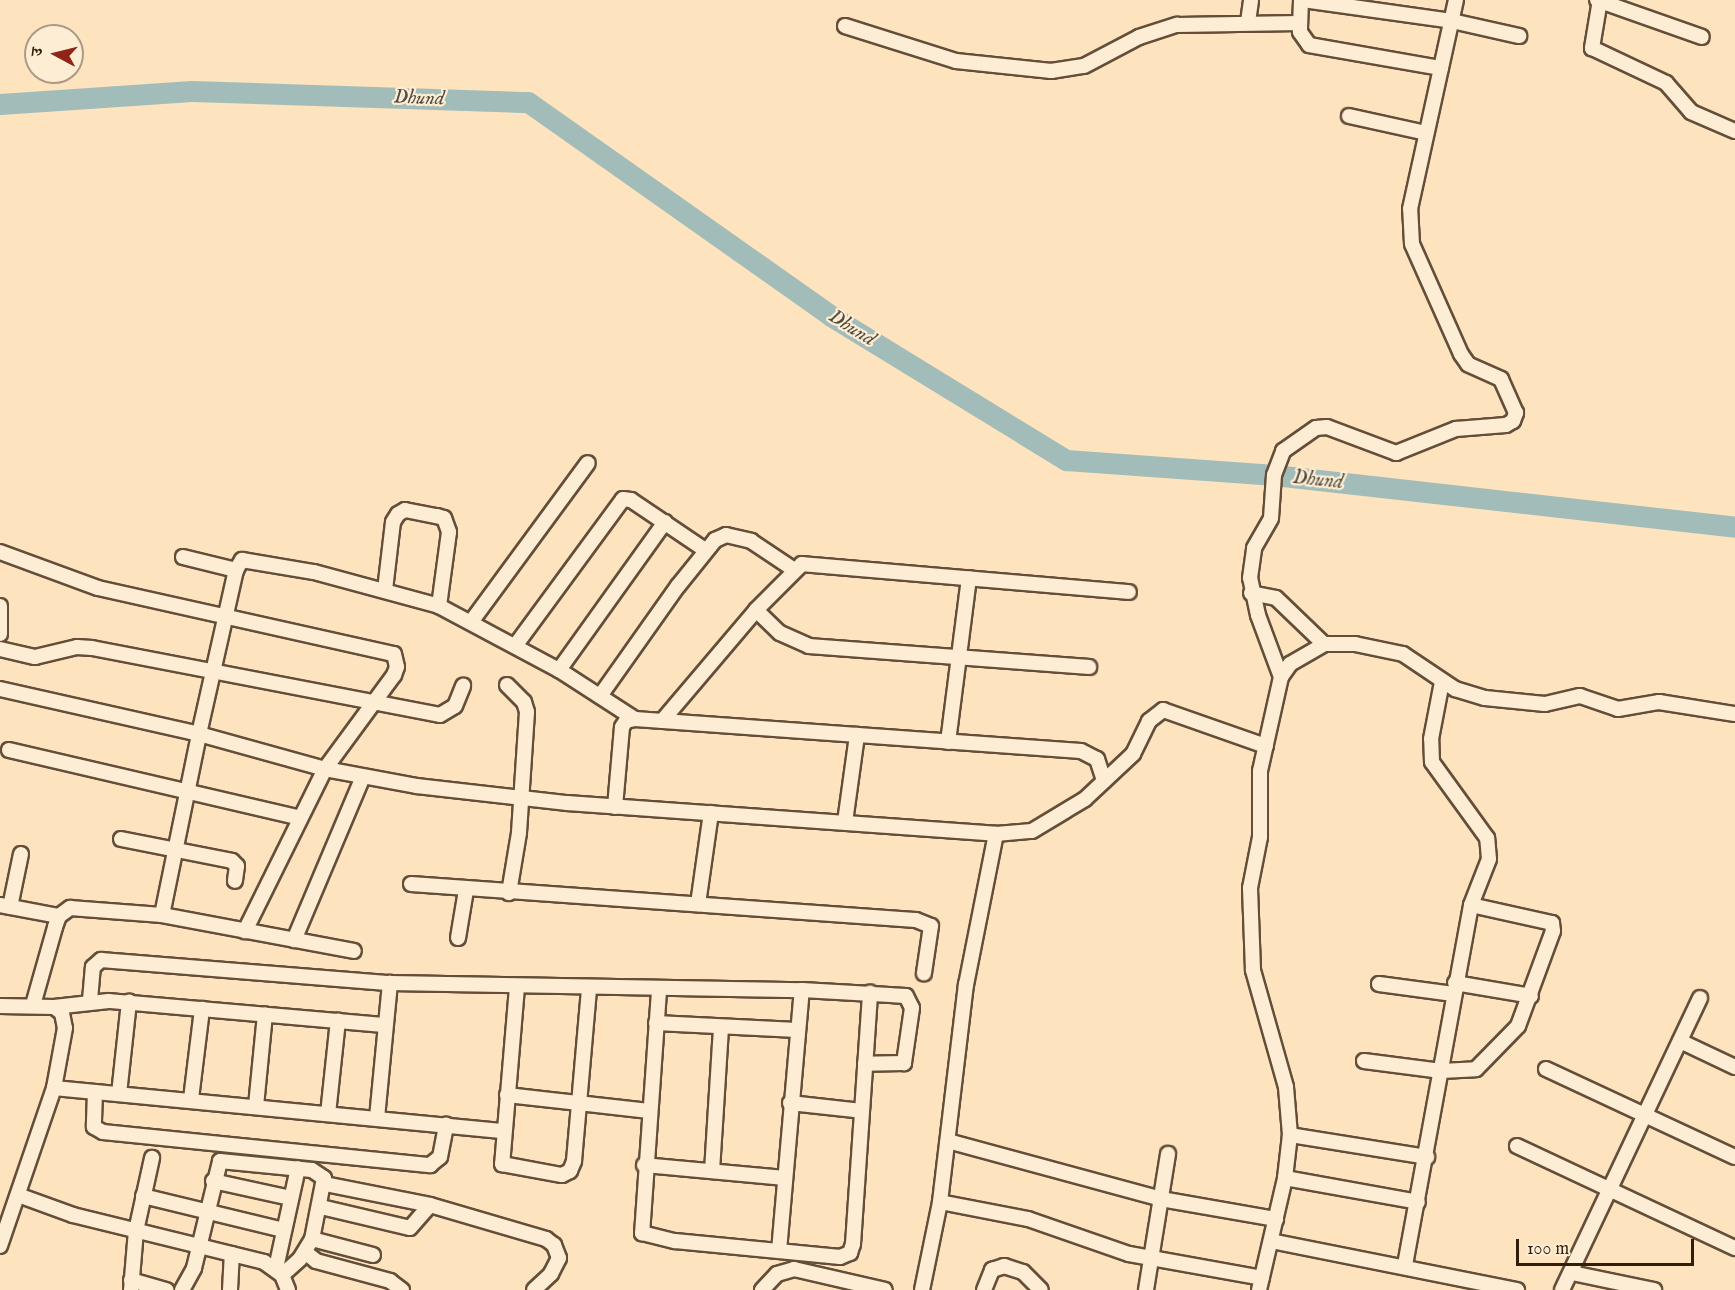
<!DOCTYPE html>
<html>
<head>
<meta charset="utf-8">
<style>
	body { margin:0 }
	#map { position:relative; width:1735px; height:1290px; overflow:hidden; background:#fee3bf; font-family:"IM FELL English","Noto Serif Devanagari",serif }
	div>[style] { position:absolute }
	[style*='--x'] { left:calc(var(--x)*1px); top:calc(var(--y)*1px); width:calc(var(--w)*1px); rotate:calc(var(--a)*1deg) }
	.river>* { height:21px; margin:-10.5px; padding:0 10.5px; transform-origin:10.5px; border-radius:10.5px; background:#a2bdb9 }
	.roads { filter:drop-shadow(2px 0 #644e39) drop-shadow(-2px 0 #644e39) drop-shadow(0 2px #644e39) drop-shadow(0 -2px #644e39) }
	.minor>* { height:14px; margin:-7px; padding:0 7px; transform-origin:7px; border-radius:7px; background:#feedd5 }
	span { translate:-50% -50%; white-space:nowrap; text-align:center; line-height:1.15; -webkit-text-stroke:4.5px #feedd5; paint-order:stroke }
	.water-label { font-size:20px; color:#534d40; font-style:italic }
	.north { position:absolute; left:24px; top:24px; width:60px; height:60px; box-sizing:border-box; background:#feedd5; border:2px solid #ac9a85; border-radius:50%; rotate:277deg; font-size:16px; font-weight:700; line-height:24px; text-align:center; color:#311d0c }
	.north::after { content:''; display:block; margin:auto; width:21px; height:27px; background:#8f2418; clip-path:polygon(50% 0,100% 100%,50% 72%,0 100%) }
	.scale { position:absolute; left:1516px; top:1239px; width:178px; height:27px; box-sizing:border-box; border:3px solid #311d0c; border-top:0; padding-left:8px; font-size:18px; line-height:21px; white-space:nowrap; color:#311d0c; -webkit-text-stroke:4px #feedd5; paint-order:stroke }
</style>
</head>
<body>
<div id="map">
	<div class="river">
		<div style="--x:0;--y:104;--w:192;--a:-3.9"></div>
		<div style="--x:192;--y:91;--w:336;--a:1.9"></div>
		<div style="--x:528;--y:102;--w:371;--a:35.2"></div>
		<div style="--x:831;--y:316;--w:276;--a:31.5"></div>
		<div style="--x:1066;--y:460;--w:209;--a:4.1"></div>
		<div style="--x:1274;--y:475;--w:464;--a:6.4"></div>
	</div>
	<div class="roads">
		<div class="minor">
			<div style="--x:1301;--y:0;--w:32;--a:92"></div>
			<div style="--x:1300;--y:32;--w:16;--a:55"></div>
			<div style="--x:1309;--y:45;--w:134;--a:9.9"></div>
			<div style="--x:1303;--y:0;--w:150;--a:8"></div>
			<div style="--x:1452;--y:21;--w:69;--a:12.6"></div>
			<div style="--x:1597;--y:0;--w:111;--a:19.4"></div>
			<div style="--x:1600;--y:0;--w:49;--a:99.5"></div>
			<div style="--x:1592;--y:48;--w:82;--a:25.3"></div>
			<div style="--x:1666;--y:83;--w:38;--a:49"></div>
			<div style="--x:1691;--y:112;--w:48;--a:23.4"></div>
			<div style="--x:1248;--y:22;--w:22;--a:-82"></div>
			<div style="--x:845;--y:26;--w:116;--a:17.5"></div>
			<div style="--x:956;--y:61;--w:96;--a:6"></div>
			<div style="--x:1051;--y:71;--w:33;--a:-9"></div>
			<div style="--x:1084;--y:66;--w:62;--a:-27.8"></div>
			<div style="--x:1139;--y:37;--w:40;--a:-18"></div>
			<div style="--x:1177;--y:25;--w:123;--a:-0.9"></div>
			<div style="--x:1349;--y:116;--w:79;--a:12.4"></div>
			<div style="--x:0;--y:552;--w:104;--a:20.2"></div>
			<div style="--x:98;--y:588;--w:303;--a:12.6"></div>
			<div style="--x:394;--y:654;--w:13;--a:77"></div>
			<div style="--x:397;--y:667;--w:9;--a:111"></div>
			<div style="--x:394;--y:675;--w:117;--a:126.3"></div>
			<div style="--x:325;--y:769;--w:181;--a:116.3"></div>
			<div style="--x:183;--y:557;--w:55;--a:13.8"></div>
			<div style="--x:385;--y:590;--w:68;--a:-83.3"></div>
			<div style="--x:393;--y:522;--w:9;--a:-58"></div>
			<div style="--x:398;--y:514;--w:8;--a:-30"></div>
			<div style="--x:405;--y:510;--w:33;--a:11"></div>
			<div style="--x:437;--y:516;--w:7;--a:16"></div>
			<div style="--x:444;--y:518;--w:15;--a:70"></div>
			<div style="--x:449;--y:532;--w:75;--a:97.7"></div>
			<div style="--x:1251;--y:593;--w:25;--a:11"></div>
			<div style="--x:1276;--y:598;--w:66;--a:43.8"></div>
			<div style="--x:0;--y:606;--w:28;--a:90"></div>
			<div style="--x:756;--y:610;--w:33;--a:44"></div>
			<div style="--x:780;--y:633;--w:32;--a:24"></div>
			<div style="--x:809;--y:646;--w:281;--a:4.3"></div>
			<div style="--x:471;--y:622;--w:197;--a:-53.7"></div>
			<div style="--x:515;--y:646;--w:182;--a:-53.7"></div>
			<div style="--x:623;--y:499;--w:8;--a:7"></div>
			<div style="--x:631;--y:500;--w:89;--a:34"></div>
			<div style="--x:0;--y:649;--w:36;--a:13"></div>
			<div style="--x:35;--y:657;--w:43;--a:-13.4"></div>
			<div style="--x:77;--y:647;--w:15;--a:4"></div>
			<div style="--x:92;--y:648;--w:354;--a:10.9"></div>
			<div style="--x:440;--y:715;--w:17;--a:-31"></div>
			<div style="--x:455;--y:706;--w:22;--a:-68"></div>
			<div style="--x:559;--y:670;--w:182;--a:-54.4"></div>
			<div style="--x:1281;--y:677;--w:66;--a:-110.4"></div>
			<div style="--x:1258;--y:615;--w:38;--a:-102"></div>
			<div style="--x:1250;--y:578;--w:30;--a:-82"></div>
			<div style="--x:1254;--y:548;--w:34;--a:-60"></div>
			<div style="--x:1271;--y:518;--w:43;--a:-86"></div>
			<div style="--x:1274;--y:475;--w:26;--a:-69"></div>
			<div style="--x:1283;--y:451;--w:40;--a:-34.9"></div>
			<div style="--x:1316;--y:428;--w:11;--a:-5"></div>
			<div style="--x:1327;--y:427;--w:74;--a:20.6"></div>
			<div style="--x:1396;--y:453;--w:65;--a:-21.8"></div>
			<div style="--x:1456;--y:429;--w:50;--a:-4.6"></div>
			<div style="--x:1506;--y:425;--w:8;--a:-30"></div>
			<div style="--x:1513;--y:421;--w:9;--a:-69"></div>
			<div style="--x:1516;--y:413;--w:37;--a:-114"></div>
			<div style="--x:1501;--y:379;--w:36;--a:-156"></div>
			<div style="--x:1468;--y:364;--w:12;--a:-125"></div>
			<div style="--x:1461;--y:354;--w:120;--a:-114"></div>
			<div style="--x:1412;--y:244;--w:35;--a:-93"></div>
			<div style="--x:1410;--y:209;--w:214;--a:-77.6"></div>
			<div style="--x:507;--y:685;--w:24;--a:45"></div>
			<div style="--x:524;--y:702;--w:10;--a:73"></div>
			<div style="--x:527;--y:712;--w:121;--a:93.8"></div>
			<div style="--x:519;--y:833;--w:61;--a:99.5"></div>
			<div style="--x:0;--y:689;--w:204;--a:12.7"></div>
			<div style="--x:199;--y:734;--w:131;--a:15.5"></div>
			<div style="--x:325;--y:769;--w:94;--a:10.5"></div>
			<div style="--x:417;--y:786;--w:151;--a:6.5"></div>
			<div style="--x:567;--y:803;--w:430;--a:4.1"></div>
			<div style="--x:996;--y:834;--w:36;--a:-5"></div>
			<div style="--x:1032;--y:831;--w:62;--a:-31.1"></div>
			<div style="--x:1085;--y:799;--w:66;--a:-43.2"></div>
			<div style="--x:1133;--y:754;--w:37;--a:-64"></div>
			<div style="--x:1149;--y:721;--w:18;--a:-38"></div>
			<div style="--x:1163;--y:710;--w:109;--a:19.3"></div>
			<div style="--x:600;--y:696;--w:135;--a:-54.7"></div>
			<div style="--x:678;--y:586;--w:59;--a:-51.2"></div>
			<div style="--x:715;--y:540;--w:12;--a:-24"></div>
			<div style="--x:726;--y:535;--w:26;--a:13"></div>
			<div style="--x:751;--y:541;--w:50;--a:33.7"></div>
			<div style="--x:662;--y:721;--w:145;--a:-49.7"></div>
			<div style="--x:756;--y:610;--w:65;--a:-45"></div>
			<div style="--x:802;--y:564;--w:328;--a:4.9"></div>
			<div style="--x:948;--y:742;--w:165;--a:-82.7"></div>
			<div style="--x:9;--y:750;--w:297;--a:13.1"></div>
			<div style="--x:615;--y:807;--w:80;--a:-85"></div>
			<div style="--x:622;--y:727;--w:7;--a:-56"></div>
			<div style="--x:626;--y:721;--w:9;--a:-13"></div>
			<div style="--x:635;--y:719;--w:447;--a:4.1"></div>
			<div style="--x:1081;--y:751;--w:18;--a:27"></div>
			<div style="--x:1097;--y:759;--w:23;--a:72"></div>
			<div style="--x:845;--y:822;--w:88;--a:-82.1"></div>
			<div style="--x:121;--y:839;--w:113;--a:11.2"></div>
			<div style="--x:232;--y:861;--w:7;--a:45"></div>
			<div style="--x:237;--y:866;--w:15;--a:98"></div>
			<div style="--x:411;--y:884;--w:506;--a:4.08"></div>
			<div style="--x:916;--y:920;--w:16;--a:22"></div>
			<div style="--x:931;--y:926;--w:48;--a:98.5"></div>
			<div style="--x:698;--y:904;--w:92;--a:-81.9"></div>
			<div style="--x:0;--y:905;--w:60;--a:10.6"></div>
			<div style="--x:10;--y:907;--w:54;--a:-78.3"></div>
			<div style="--x:162;--y:915;--w:185;--a:-78.4"></div>
			<div style="--x:199;--y:734;--w:168;--a:-77.3"></div>
			<div style="--x:236;--y:570;--w:12;--a:-59"></div>
			<div style="--x:242;--y:560;--w:73;--a:9.5"></div>
			<div style="--x:314;--y:572;--w:130;--a:15.2"></div>
			<div style="--x:439;--y:606;--w:136;--a:28.1"></div>
			<div style="--x:559;--y:670;--w:90;--a:32.8"></div>
			<div style="--x:458;--y:938;--w:49;--a:-80.5"></div>
			<div style="--x:294;--y:940;--w:177;--a:-67.1"></div>
			<div style="--x:1455;--y:983;--w:77;--a:9.7"></div>
			<div style="--x:1379;--y:984;--w:75;--a:7.7"></div>
			<div style="--x:517;--y:987;--w:178;--a:94.8"></div>
			<div style="--x:502;--y:1164;--w:61;--a:10.4"></div>
			<div style="--x:562;--y:1175;--w:9;--a:-27"></div>
			<div style="--x:570;--y:1171;--w:11;--a:-68"></div>
			<div style="--x:574;--y:1161;--w:174;--a:-85"></div>
			<div style="--x:659;--y:991;--w:243;--a:94"></div>
			<div style="--x:642;--y:1233;--w:34;--a:14"></div>
			<div style="--x:675;--y:1241;--w:166;--a:5.5"></div>
			<div style="--x:840;--y:1257;--w:11;--a:-22"></div>
			<div style="--x:850;--y:1253;--w:9;--a:-72"></div>
			<div style="--x:853;--y:1244;--w:252;--a:-86.1"></div>
			<div style="--x:90;--y:1000;--w:33;--a:-85"></div>
			<div style="--x:93;--y:967;--w:11;--a:-41"></div>
			<div style="--x:101;--y:960;--w:290;--a:4.6"></div>
			<div style="--x:390;--y:983;--w:412;--a:1"></div>
			<div style="--x:802;--y:990;--w:104;--a:3.3"></div>
			<div style="--x:906;--y:996;--w:13;--a:63"></div>
			<div style="--x:912;--y:1008;--w:56;--a:98.3"></div>
			<div style="--x:904;--y:1063;--w:39;--a:179"></div>
			<div style="--x:33;--y:1005;--w:81;--a:-74.2"></div>
			<div style="--x:55;--y:927;--w:12;--a:-70"></div>
			<div style="--x:59;--y:916;--w:14;--a:-36"></div>
			<div style="--x:70;--y:908;--w:92;--a:4.4"></div>
			<div style="--x:162;--y:915;--w:195;--a:10.6"></div>
			<div style="--x:0;--y:1006;--w:54;--a:1.1"></div>
			<div style="--x:54;--y:1007;--w:10;--a:37"></div>
			<div style="--x:62;--y:1013;--w:15;--a:79"></div>
			<div style="--x:65;--y:1028;--w:61;--a:100.4"></div>
			<div style="--x:54;--y:1088;--w:167;--a:108.9"></div>
			<div style="--x:54;--y:1007;--w:55;--a:-6.2"></div>
			<div style="--x:109;--y:1001;--w:277;--a:5"></div>
			<div style="--x:656;--y:1023;--w:141;--a:2.8"></div>
			<div style="--x:1680;--y:1041;--w:61;--a:25.3"></div>
			<div style="--x:1364;--y:1061;--w:78;--a:7.4"></div>
			<div style="--x:1441;--y:1071;--w:35;--a:-3"></div>
			<div style="--x:1476;--y:1069;--w:60;--a:-45.7"></div>
			<div style="--x:1518;--y:1026;--w:101;--a:-69.8"></div>
			<div style="--x:1553;--y:931;--w:8;--a:-97"></div>
			<div style="--x:1552;--y:923;--w:83;--a:-167.5"></div>
			<div style="--x:1546;--y:1069;--w:208;--a:25"></div>
			<div style="--x:54;--y:1088;--w:452;--a:5.5"></div>
			<div style="--x:95;--y:1092;--w:35;--a:92"></div>
			<div style="--x:94;--y:1127;--w:10;--a:29"></div>
			<div style="--x:103;--y:1132;--w:329;--a:5.8"></div>
			<div style="--x:430;--y:1165;--w:13;--a:-39"></div>
			<div style="--x:440;--y:1157;--w:33;--a:-79"></div>
			<div style="--x:119;--y:1094;--w:93;--a:-83.8"></div>
			<div style="--x:507;--y:1095;--w:143;--a:6.4"></div>
			<div style="--x:191;--y:1099;--w:91;--a:-83"></div>
			<div style="--x:790;--y:1103;--w:72;--a:6.3"></div>
			<div style="--x:256;--y:1106;--w:92;--a:-84.4"></div>
			<div style="--x:328;--y:1114;--w:94;--a:-83.9"></div>
			<div style="--x:377;--y:1118;--w:136;--a:-84.5"></div>
			<div style="--x:1290;--y:1135;--w:139;--a:9.1"></div>
			<div style="--x:948;--y:1141;--w:221;--a:15.2"></div>
			<div style="--x:1161;--y:1199;--w:117;--a:9.9"></div>
			<div style="--x:1517;--y:1146;--w:241;--a:25.1"></div>
			<div style="--x:644;--y:1165;--w:140;--a:5.3"></div>
			<div style="--x:712;--y:1171;--w:144;--a:-86.4"></div>
			<div style="--x:1285;--y:1178;--w:135;--a:10.2"></div>
			<div style="--x:213;--y:1181;--w:80;--a:12.3"></div>
			<div style="--x:325;--y:1184;--w:107;--a:11.3"></div>
			<div style="--x:430;--y:1205;--w:121;--a:16.3"></div>
			<div style="--x:546;--y:1239;--w:10;--a:37"></div>
			<div style="--x:554;--y:1245;--w:14;--a:69"></div>
			<div style="--x:559;--y:1258;--w:18;--a:117"></div>
			<div style="--x:551;--y:1274;--w:23;--a:137"></div>
			<div style="--x:18;--y:1195;--w:59;--a:20"></div>
			<div style="--x:73;--y:1215;--w:197;--a:13.8"></div>
			<div style="--x:264;--y:1262;--w:22;--a:36"></div>
			<div style="--x:282;--y:1275;--w:16;--a:68"></div>
			<div style="--x:143;--y:1196;--w:145;--a:13.6"></div>
			<div style="--x:940;--y:1202;--w:90;--a:10.9"></div>
			<div style="--x:1028;--y:1219;--w:107;--a:19.1"></div>
			<div style="--x:1129;--y:1254;--w:135;--a:10.2"></div>
			<div style="--x:321;--y:1207;--w:91;--a:13.3"></div>
			<div style="--x:410;--y:1228;--w:30;--a:-49"></div>
			<div style="--x:312;--y:1239;--w:63;--a:14.7"></div>
			<div style="--x:1271;--y:1241;--w:251;--a:11.3"></div>
			<div style="--x:779;--y:1251;--w:262;--a:-85"></div>
			<div style="--x:305;--y:1252;--w:14;--a:39"></div>
			<div style="--x:316;--y:1261;--w:77;--a:15.1"></div>
			<div style="--x:390;--y:1281;--w:15;--a:37"></div>
			<div style="--x:1405;--y:1265;--w:366;--a:-79.6"></div>
			<div style="--x:1471;--y:905;--w:49;--a:-68.6"></div>
			<div style="--x:1489;--y:859;--w:21;--a:-95"></div>
			<div style="--x:1487;--y:838;--w:94;--a:-125.9"></div>
			<div style="--x:1432;--y:762;--w:23;--a:-92"></div>
			<div style="--x:1431;--y:739;--w:58;--a:-79.1"></div>
			<div style="--x:276;--y:1268;--w:102;--a:-77.6"></div>
			<div style="--x:1572;--y:1273;--w:84;--a:11.7"></div>
			<div style="--x:131;--y:1280;--w:37;--a:16"></div>
			<div style="--x:131;--y:1290;--w:59;--a:-85.2"></div>
			<div style="--x:136;--y:1231;--w:75;--a:-77.6"></div>
			<div style="--x:182;--y:1290;--w:25;--a:-61"></div>
			<div style="--x:194;--y:1268;--w:110;--a:-76.3"></div>
			<div style="--x:220;--y:1161;--w:92;--a:5.6"></div>
			<div style="--x:312;--y:1170;--w:14;--a:34"></div>
			<div style="--x:324;--y:1178;--w:62;--a:101.1"></div>
			<div style="--x:312;--y:1239;--w:23;--a:121"></div>
			<div style="--x:300;--y:1259;--w:24;--a:138"></div>
			<div style="--x:230;--y:1290;--w:36;--a:-87"></div>
			<div style="--x:762;--y:1290;--w:22;--a:-47"></div>
			<div style="--x:777;--y:1274;--w:18;--a:-16"></div>
			<div style="--x:794;--y:1269;--w:93;--a:13"></div>
			<div style="--x:922;--y:1290;--w:90;--a:-78.4"></div>
			<div style="--x:940;--y:1202;--w:219;--a:-83.2"></div>
			<div style="--x:966;--y:985;--w:154;--a:-78.8"></div>
			<div style="--x:984;--y:1290;--w:22;--a:-68"></div>
			<div style="--x:992;--y:1270;--w:13;--a:-18"></div>
			<div style="--x:1004;--y:1266;--w:20;--a:18"></div>
			<div style="--x:1023;--y:1272;--w:25;--a:45"></div>
			<div style="--x:1146;--y:1290;--w:138;--a:-80.8"></div>
			<div style="--x:1259;--y:1290;--w:115;--a:-76.9"></div>
			<div style="--x:1285;--y:1178;--w:43;--a:-83.4"></div>
			<div style="--x:1290;--y:1135;--w:48;--a:-94.8"></div>
			<div style="--x:1286;--y:1087;--w:122;--a:-105.8"></div>
			<div style="--x:1253;--y:970;--w:82;--a:-92.1"></div>
			<div style="--x:1250;--y:888;--w:52;--a:-78.9"></div>
			<div style="--x:1260;--y:837;--w:66;--a:-90"></div>
			<div style="--x:1260;--y:771;--w:96;--a:-77.4"></div>
			<div style="--x:1281;--y:677;--w:16;--a:-55"></div>
			<div style="--x:1290;--y:664;--w:39;--a:-30"></div>
			<div style="--x:1324;--y:644;--w:31;--a:0"></div>
			<div style="--x:1355;--y:644;--w:49;--a:11.8"></div>
			<div style="--x:1403;--y:654;--w:63;--a:33.9"></div>
			<div style="--x:1455;--y:689;--w:31;--a:17"></div>
			<div style="--x:1485;--y:698;--w:60;--a:5.7"></div>
			<div style="--x:1545;--y:704;--w:36;--a:-13"></div>
			<div style="--x:1580;--y:696;--w:40;--a:18.9"></div>
			<div style="--x:1618;--y:709;--w:42;--a:-9.7"></div>
			<div style="--x:1659;--y:702;--w:77;--a:9"></div>
			<div style="--x:1562;--y:1290;--w:323;--a:-64.7"></div>
		</div>
	</div>
	<div class="water-label">
		<span style="left:419px;top:98px;rotate:2deg">Dhund</span>
		<span style="left:852px;top:328px;rotate:32deg">Dhund</span>
		<span style="left:1318px;top:480px;rotate:6deg">Dhund</span>
	</div>
	<div class="north">उ</div>
	<div class="scale">100 m</div>
</div>
</body>
</html>
